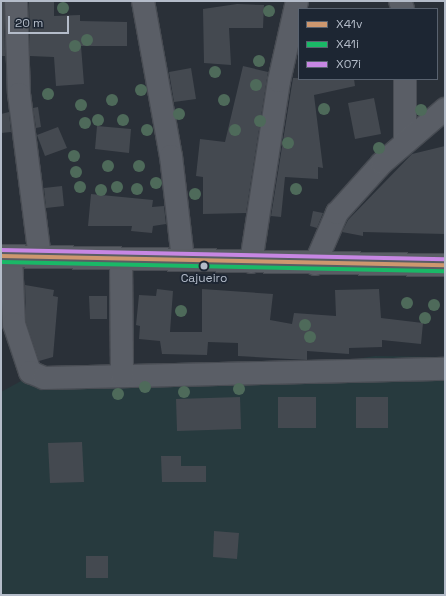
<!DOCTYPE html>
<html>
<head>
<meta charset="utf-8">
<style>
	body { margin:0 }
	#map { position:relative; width:446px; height:596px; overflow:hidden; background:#2a3038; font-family:"Space Grotesk",sans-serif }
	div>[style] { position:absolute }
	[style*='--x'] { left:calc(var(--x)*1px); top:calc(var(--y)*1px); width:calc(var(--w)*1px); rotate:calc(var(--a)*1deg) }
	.green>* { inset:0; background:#273a3e }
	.building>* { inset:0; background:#444950 }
	.roads { filter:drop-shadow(1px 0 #484c53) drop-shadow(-1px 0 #484c53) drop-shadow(0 1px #484c53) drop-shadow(0 -1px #484c53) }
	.street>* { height:22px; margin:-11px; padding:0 11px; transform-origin:11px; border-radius:11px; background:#5a5e66 }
	.secondary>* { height:22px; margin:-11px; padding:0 11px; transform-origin:11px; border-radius:11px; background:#595d64 }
	.bus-1>* { height:4px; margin:-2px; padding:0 2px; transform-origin:2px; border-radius:2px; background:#cd976f }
	.bus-2>* { height:4px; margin:-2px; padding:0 2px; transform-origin:2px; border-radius:2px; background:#1ab867 }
	.bus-3>* { height:4px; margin:-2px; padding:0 2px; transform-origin:2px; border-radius:2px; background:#c787e3 }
	.trees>* { width:12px; height:12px; margin:-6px; border-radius:50%; background:#4e6a5a }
	.dots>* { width:11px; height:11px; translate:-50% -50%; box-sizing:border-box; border:2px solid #1d2633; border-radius:50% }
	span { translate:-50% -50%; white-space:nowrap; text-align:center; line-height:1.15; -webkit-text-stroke:3.5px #1d2633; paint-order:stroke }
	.bus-label { font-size:12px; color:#b4bcc9 }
	.frame { position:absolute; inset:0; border:2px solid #b4bcc9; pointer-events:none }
	.legend { position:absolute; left:298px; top:8px; width:140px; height:72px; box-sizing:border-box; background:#1d2633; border:1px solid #59626f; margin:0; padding:5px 7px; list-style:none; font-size:12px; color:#b4bcc9 }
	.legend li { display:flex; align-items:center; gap:8px; height:20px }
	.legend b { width:20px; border:1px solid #59626f }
	.scale { position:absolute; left:8px; top:16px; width:61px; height:18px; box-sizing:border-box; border:2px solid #b4bcc9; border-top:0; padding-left:5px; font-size:12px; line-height:14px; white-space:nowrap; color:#b4bcc9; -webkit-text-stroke:3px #1d2633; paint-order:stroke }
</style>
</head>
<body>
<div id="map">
	<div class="green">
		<div style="clip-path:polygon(375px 356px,445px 357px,445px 595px,1px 595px,1px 392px,21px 381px,194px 385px)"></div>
	</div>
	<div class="building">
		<div style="clip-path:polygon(1px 1px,4px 1px,5px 56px,1px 56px)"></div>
		<div style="clip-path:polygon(29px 1px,54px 1px,54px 16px,80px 15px,80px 21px,127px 22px,127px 46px,81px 46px,84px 84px,56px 86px,54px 57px,30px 56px)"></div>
		<div style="clip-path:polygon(237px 4px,264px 5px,263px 28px,229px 28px,231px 65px,204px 63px,203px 9px)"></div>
		<div style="clip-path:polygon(243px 66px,268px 72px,246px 213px,203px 214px,203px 177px,196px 176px,200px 139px,225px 142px)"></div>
		<div style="clip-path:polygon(191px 68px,196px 99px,174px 102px,169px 72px)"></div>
		<div style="clip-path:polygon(293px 78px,354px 79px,355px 86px,314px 95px,323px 168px,318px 167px,318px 179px,285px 177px,281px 217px,271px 216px)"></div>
		<div style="clip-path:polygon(374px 98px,381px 134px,355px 139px,348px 103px)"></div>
		<div style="clip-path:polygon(38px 107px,41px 127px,36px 128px,33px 108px)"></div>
		<div style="clip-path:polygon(9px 112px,11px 132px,1px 133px,1px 114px)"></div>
		<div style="clip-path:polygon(97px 126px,131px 129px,129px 153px,95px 149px)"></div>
		<div style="clip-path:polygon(58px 127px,67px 148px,45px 156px,37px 135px)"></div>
		<div style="clip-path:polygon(445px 146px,445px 234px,363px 232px,363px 236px,342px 232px,348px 220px,412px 154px)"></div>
		<div style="clip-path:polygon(62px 186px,64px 206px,46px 208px,44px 188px)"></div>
		<div style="clip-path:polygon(91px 194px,153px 200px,152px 207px,164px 206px,166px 224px,153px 226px,152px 233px,131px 231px,132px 226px,88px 226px)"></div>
		<div style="clip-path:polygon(313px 211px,323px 213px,317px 228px,310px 226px)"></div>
		<div style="clip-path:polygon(25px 285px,54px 290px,53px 296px,58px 297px,53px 357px,39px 361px,26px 322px)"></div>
		<div style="clip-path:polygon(157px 289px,173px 291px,170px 332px,202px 332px,202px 289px,273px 294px,270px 320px,292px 324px,294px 313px,336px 316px,335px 290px,379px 289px,381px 318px,423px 323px,421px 344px,382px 340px,382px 347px,349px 348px,349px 354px,307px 351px,307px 360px,238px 356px,238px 343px,208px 342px,207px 355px,162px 354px,160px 341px,139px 339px,140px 326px,136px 325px,139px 295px,156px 296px)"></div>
		<div style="clip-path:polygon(89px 296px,107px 296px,107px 319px,90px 319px)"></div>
		<div style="clip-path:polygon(240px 397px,241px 429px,177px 431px,176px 399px)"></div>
		<div style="clip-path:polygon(278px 397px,316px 397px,316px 428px,278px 428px)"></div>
		<div style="clip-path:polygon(356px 397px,388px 397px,388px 428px,356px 428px)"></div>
		<div style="clip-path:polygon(82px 442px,84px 482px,50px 483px,48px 443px)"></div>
		<div style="clip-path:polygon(161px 456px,181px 456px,181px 466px,206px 466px,206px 482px,162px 482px)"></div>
		<div style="clip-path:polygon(214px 531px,239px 533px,237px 559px,213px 557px)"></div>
		<div style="clip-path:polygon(86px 556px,108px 556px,108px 578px,86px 578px)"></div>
	</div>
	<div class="roads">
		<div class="street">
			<div style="--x:16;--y:1;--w:93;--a:88.2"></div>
			<div style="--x:19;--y:94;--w:164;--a:82.7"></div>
			<div style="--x:143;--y:1;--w:158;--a:79.8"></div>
			<div style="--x:171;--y:156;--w:104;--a:83.4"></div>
			<div style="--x:400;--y:1;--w:9;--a:69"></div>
			<div style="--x:405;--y:142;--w:63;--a:-90"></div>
			<div style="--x:11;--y:256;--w:68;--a:87.5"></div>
			<div style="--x:14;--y:324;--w:51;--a:71.6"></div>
			<div style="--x:30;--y:372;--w:15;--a:23"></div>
			<div style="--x:44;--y:378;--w:401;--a:-1.3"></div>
			<div style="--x:121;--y:259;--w:116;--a:89.5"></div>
			<div style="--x:251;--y:262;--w:183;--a:-81.2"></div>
			<div style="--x:279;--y:81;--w:82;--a:-77.3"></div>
			<div style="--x:315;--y:264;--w:56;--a:-66.7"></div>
			<div style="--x:337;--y:213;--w:67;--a:-48"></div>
			<div style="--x:382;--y:163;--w:83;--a:-40.6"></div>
		</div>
		<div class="secondary">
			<div style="--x:1;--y:256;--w:444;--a:1.2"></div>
		</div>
	</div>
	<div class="bus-1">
		<div style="--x:1;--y:256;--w:444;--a:1.2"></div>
	</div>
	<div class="bus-2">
		<div style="--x:1;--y:262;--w:444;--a:1.2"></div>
	</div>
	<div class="bus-3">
		<div style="--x:1;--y:250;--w:444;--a:1.2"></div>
	</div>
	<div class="trees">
		<div style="left:63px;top:8px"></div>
		<div style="left:269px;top:11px"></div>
		<div style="left:87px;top:40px"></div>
		<div style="left:75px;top:46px"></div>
		<div style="left:259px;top:61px"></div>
		<div style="left:215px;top:72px"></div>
		<div style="left:256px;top:85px"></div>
		<div style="left:141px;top:90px"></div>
		<div style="left:48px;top:94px"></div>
		<div style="left:112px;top:100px"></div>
		<div style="left:224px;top:100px"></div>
		<div style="left:81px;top:105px"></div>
		<div style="left:324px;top:109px"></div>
		<div style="left:421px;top:110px"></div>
		<div style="left:179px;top:114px"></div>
		<div style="left:98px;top:120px"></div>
		<div style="left:123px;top:120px"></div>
		<div style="left:260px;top:121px"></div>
		<div style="left:85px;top:123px"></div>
		<div style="left:147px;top:130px"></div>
		<div style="left:235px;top:130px"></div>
		<div style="left:288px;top:143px"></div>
		<div style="left:379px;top:148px"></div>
		<div style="left:74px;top:156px"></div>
		<div style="left:108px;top:166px"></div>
		<div style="left:139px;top:166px"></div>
		<div style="left:76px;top:172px"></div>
		<div style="left:156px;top:183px"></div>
		<div style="left:80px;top:187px"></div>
		<div style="left:117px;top:187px"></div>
		<div style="left:137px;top:189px"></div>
		<div style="left:296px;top:189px"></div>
		<div style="left:101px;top:190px"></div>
		<div style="left:195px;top:194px"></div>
		<div style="left:407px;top:303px"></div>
		<div style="left:434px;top:305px"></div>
		<div style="left:181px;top:311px"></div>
		<div style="left:425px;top:318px"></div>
		<div style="left:305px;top:325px"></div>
		<div style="left:310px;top:337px"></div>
		<div style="left:145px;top:387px"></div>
		<div style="left:239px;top:389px"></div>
		<div style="left:184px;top:392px"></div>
		<div style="left:118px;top:394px"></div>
	</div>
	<div class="dots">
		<div style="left:204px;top:266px;background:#b4bcc9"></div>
	</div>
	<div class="bus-label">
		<span style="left:204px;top:279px">Cajueiro</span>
	</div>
	<div class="frame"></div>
	<ul class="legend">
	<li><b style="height:5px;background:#cd976f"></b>X41v</li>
	<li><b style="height:5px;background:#1ab867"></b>X41i</li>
	<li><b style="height:5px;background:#c787e3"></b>X07i</li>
	</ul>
	<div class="scale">20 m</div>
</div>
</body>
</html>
